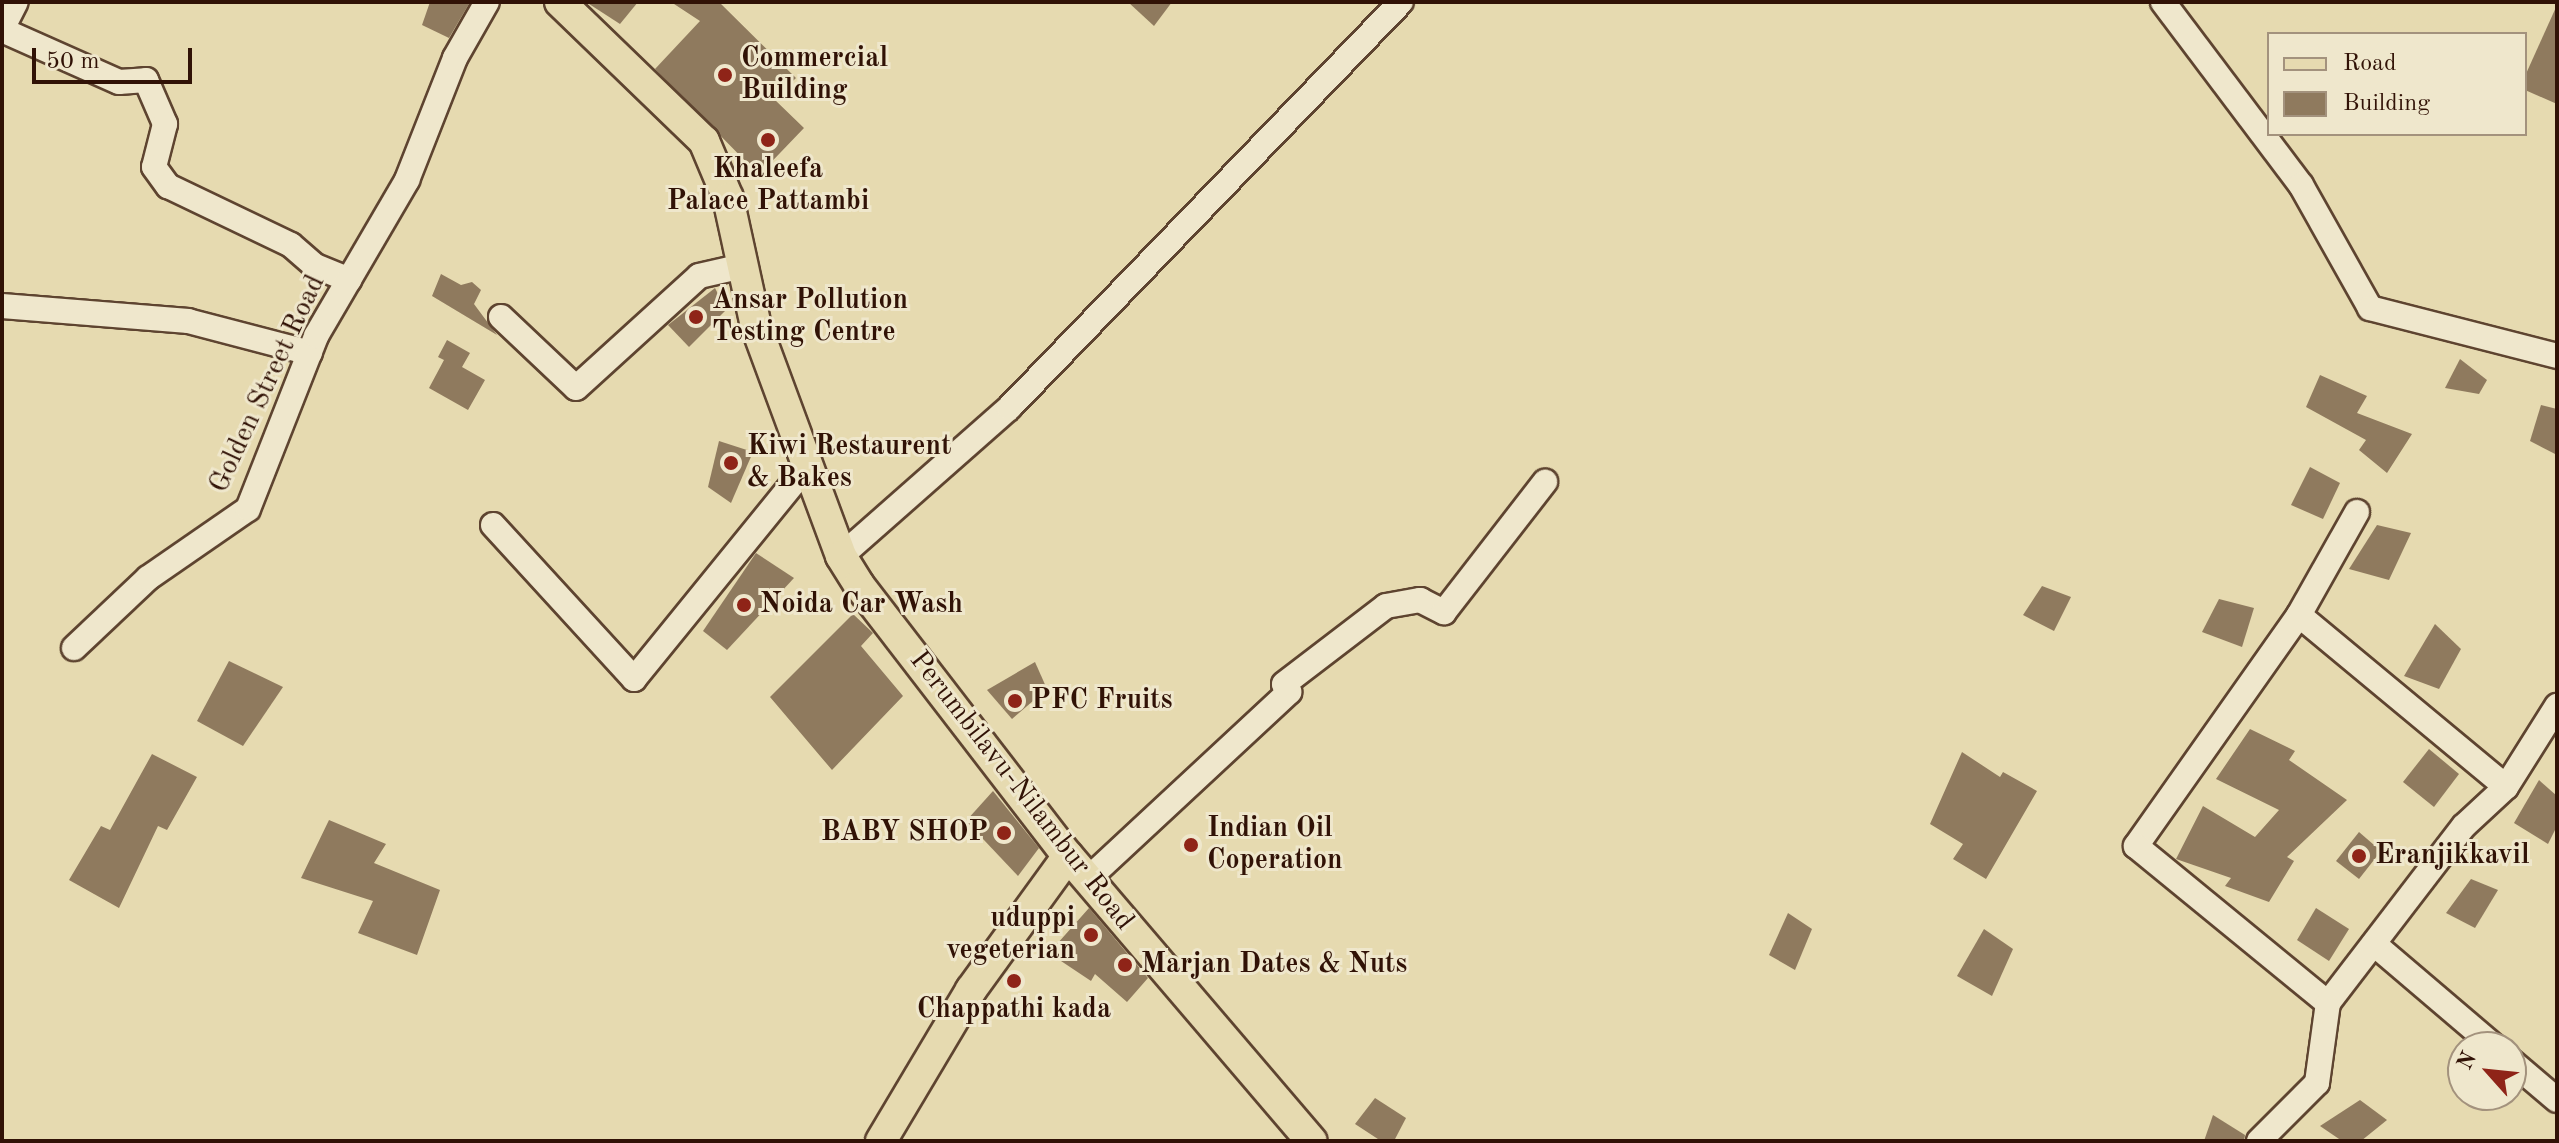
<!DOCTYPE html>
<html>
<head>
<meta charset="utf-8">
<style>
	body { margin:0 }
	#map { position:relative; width:2559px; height:1143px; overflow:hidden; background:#e6dab0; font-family:"Old Standard TT",serif }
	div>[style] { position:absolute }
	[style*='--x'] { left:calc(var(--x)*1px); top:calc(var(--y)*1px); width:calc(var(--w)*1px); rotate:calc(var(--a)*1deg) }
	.building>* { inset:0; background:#8f7a5e }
	.roads { filter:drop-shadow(2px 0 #5e4430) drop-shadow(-2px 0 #5e4430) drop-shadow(0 2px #5e4430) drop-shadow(0 -2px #5e4430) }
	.minor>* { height:24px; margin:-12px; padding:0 12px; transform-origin:12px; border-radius:12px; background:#efe7cc }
	.major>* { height:30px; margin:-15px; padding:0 15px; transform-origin:15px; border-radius:15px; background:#e6dab0 }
	.dots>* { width:22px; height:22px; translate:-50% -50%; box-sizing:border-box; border:4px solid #efe7cc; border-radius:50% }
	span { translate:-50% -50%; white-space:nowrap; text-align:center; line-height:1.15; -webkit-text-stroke:6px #efe7cc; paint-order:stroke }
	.poi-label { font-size:28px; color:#311206; font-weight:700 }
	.left { translate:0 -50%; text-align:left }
	.right { translate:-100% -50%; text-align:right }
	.street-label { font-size:28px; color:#311206 }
	.frame { position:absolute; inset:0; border:4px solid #311206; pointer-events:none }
	.legend { position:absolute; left:2267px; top:32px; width:260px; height:104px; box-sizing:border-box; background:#efe7cc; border:2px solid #a3927d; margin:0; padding:10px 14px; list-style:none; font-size:24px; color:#311206 }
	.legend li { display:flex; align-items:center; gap:16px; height:40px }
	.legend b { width:40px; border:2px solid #a3927d }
	.north { position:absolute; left:2447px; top:1031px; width:80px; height:80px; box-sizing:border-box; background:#efe7cc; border:2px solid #a3927d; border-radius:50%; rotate:297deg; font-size:22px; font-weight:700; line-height:32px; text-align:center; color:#311206 }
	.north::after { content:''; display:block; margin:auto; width:28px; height:36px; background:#8f2418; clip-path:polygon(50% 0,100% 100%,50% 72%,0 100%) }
	.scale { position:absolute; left:32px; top:48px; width:160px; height:36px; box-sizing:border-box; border:4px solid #311206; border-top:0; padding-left:10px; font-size:24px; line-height:28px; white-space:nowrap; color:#311206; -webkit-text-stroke:6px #efe7cc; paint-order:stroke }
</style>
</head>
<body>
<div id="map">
	<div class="building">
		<div style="clip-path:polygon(430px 2px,470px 2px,449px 38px,422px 25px)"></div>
		<div style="clip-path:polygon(586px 2px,638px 2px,620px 24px)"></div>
		<div style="clip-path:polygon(671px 2px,719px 2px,796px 78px,774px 99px,804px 128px,759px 175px,655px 69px,700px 21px)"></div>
		<div style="clip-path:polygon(1128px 2px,1172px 2px,1154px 26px)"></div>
		<div style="clip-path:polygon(2557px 5px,2557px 104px,2525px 90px,2525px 76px)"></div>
		<div style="clip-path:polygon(441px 274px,461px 285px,472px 282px,481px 290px,474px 304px,497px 335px,432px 296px)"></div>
		<div style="clip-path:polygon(715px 288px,726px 310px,689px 347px,668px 325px)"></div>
		<div style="clip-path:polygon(447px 340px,470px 353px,462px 367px,485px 380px,468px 410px,429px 388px,444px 360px,438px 357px)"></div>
		<div style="clip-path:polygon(2460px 359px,2487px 380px,2479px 394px,2445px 388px)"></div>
		<div style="clip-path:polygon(2320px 375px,2367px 396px,2357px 413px,2412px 434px,2387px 473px,2359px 450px,2366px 440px,2306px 407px)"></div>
		<div style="clip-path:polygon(2541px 405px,2557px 409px,2557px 455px,2530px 441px)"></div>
		<div style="clip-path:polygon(719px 441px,753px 452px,731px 503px,708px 487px)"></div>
		<div style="clip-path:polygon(2310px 467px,2340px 483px,2323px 519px,2291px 505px)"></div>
		<div style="clip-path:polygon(2377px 525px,2411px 533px,2389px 580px,2349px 569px)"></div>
		<div style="clip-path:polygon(756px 553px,794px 578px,727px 650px,703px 631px)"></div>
		<div style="clip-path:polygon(2042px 586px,2071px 597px,2054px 631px,2023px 615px)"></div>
		<div style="clip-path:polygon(2219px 599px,2254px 608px,2242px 647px,2202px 632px)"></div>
		<div style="clip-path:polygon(853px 614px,873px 633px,861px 646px,903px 696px,832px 770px,770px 697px)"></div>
		<div style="clip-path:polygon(2435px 624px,2461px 649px,2439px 689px,2404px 676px)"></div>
		<div style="clip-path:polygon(229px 661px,283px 687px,243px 746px,197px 721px)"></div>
		<div style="clip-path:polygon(1035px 662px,1047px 689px,1012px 719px,987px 690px)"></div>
		<div style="clip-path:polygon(2250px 729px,2295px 751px,2289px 760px,2347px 800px,2287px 857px,2294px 861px,2269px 902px,2225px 886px,2231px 878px,2176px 859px,2203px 806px,2255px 837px,2279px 810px,2216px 779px)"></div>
		<div style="clip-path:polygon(2429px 749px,2459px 774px,2434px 807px,2403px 782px)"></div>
		<div style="clip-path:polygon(1962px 752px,2000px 777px,2003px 772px,2037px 791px,1986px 879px,1953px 859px,1963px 844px,1930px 824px)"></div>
		<div style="clip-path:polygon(152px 754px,197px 777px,167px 830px,158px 826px,119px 908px,69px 880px,101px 826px,110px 830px)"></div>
		<div style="clip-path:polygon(2539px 780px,2557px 796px,2557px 826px,2548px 844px,2514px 823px)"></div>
		<div style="clip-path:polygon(993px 791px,1039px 848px,1018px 876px,966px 821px)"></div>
		<div style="clip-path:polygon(329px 820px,386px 844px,374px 863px,440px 890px,417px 955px,358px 933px,373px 901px,301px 878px)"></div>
		<div style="clip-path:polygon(2359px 832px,2381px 851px,2359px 879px,2336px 861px)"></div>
		<div style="clip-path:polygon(2471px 879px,2498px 890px,2475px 928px,2446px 913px)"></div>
		<div style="clip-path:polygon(1089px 908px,1148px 978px,1127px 1002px,1095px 974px,1091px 981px,1049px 953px)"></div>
		<div style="clip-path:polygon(2316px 908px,2349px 929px,2329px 961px,2297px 940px)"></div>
		<div style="clip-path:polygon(1788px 913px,1812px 929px,1795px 970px,1769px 955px)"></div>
		<div style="clip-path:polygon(1984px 929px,2013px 949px,1992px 996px,1957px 976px)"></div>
		<div style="clip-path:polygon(1375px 1098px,1406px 1118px,1394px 1141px,1381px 1141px,1355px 1124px)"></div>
		<div style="clip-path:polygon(2360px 1100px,2387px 1120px,2361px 1141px,2342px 1141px,2320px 1126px)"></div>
		<div style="clip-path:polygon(2213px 1115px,2245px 1135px,2244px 1141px,2204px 1141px)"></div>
	</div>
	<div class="roads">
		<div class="minor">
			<div style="--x:2163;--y:2;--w:229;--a:53"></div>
			<div style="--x:2301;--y:185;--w:141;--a:60.7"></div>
			<div style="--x:2370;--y:308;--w:193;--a:14.4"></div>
			<div style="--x:2;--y:29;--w:30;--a:-63"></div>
			<div style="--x:2;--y:30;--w:128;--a:24"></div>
			<div style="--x:119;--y:82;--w:27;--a:-4"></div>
			<div style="--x:146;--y:80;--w:48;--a:66.6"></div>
			<div style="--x:165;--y:124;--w:44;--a:104.3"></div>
			<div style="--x:154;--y:167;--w:24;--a:54"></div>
			<div style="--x:168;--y:186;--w:136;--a:25.6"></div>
			<div style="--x:291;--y:245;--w:32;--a:41"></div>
			<div style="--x:315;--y:266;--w:37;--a:22"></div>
			<div style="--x:2;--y:306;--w:187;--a:4.6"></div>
			<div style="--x:188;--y:321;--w:126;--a:14.7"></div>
			<div style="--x:501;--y:317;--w:103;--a:43.4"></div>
			<div style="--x:576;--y:388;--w:166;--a:-42.3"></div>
			<div style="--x:699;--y:276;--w:45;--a:-12.8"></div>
			<div style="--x:2357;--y:512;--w:118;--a:119.4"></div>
			<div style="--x:2299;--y:615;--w:269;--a:39.7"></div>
			<div style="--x:493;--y:525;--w:209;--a:47.5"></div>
			<div style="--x:634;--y:679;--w:276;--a:-50.9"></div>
			<div style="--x:841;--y:556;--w:224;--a:-41.4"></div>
			<div style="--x:1009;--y:408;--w:564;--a:-46.01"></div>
			<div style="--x:2299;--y:615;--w:283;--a:125.2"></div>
			<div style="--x:2136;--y:846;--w:248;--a:39.3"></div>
			<div style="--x:74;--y:648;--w:102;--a:-43.4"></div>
			<div style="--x:148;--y:578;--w:121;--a:-34.6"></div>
			<div style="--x:248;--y:509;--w:186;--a:-68.5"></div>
			<div style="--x:316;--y:336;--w:181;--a:-59.7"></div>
			<div style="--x:407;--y:180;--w:131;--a:-68.5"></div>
			<div style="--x:455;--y:58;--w:64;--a:-60.3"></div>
			<div style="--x:1088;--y:879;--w:275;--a:-42.9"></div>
			<div style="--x:1289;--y:692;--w:9;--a:-122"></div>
			<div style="--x:1284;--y:684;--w:128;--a:-37.4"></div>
			<div style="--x:1386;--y:606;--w:35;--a:-10"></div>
			<div style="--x:1420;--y:600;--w:27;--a:27"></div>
			<div style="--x:1444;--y:612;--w:165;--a:-52.2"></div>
			<div style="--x:2374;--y:944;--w:159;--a:40.4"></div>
			<div style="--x:2511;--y:1061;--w:60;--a:40.3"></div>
			<div style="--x:2259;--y:1141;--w:82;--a:-45"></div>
			<div style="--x:2317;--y:1083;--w:81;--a:-82.2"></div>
			<div style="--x:2328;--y:1003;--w:223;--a:-52.5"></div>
			<div style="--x:2464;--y:826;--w:57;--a:-42.9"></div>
			<div style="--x:2506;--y:787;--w:96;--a:-57.8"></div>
		</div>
		<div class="major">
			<div style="--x:560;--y:2;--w:200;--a:44"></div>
			<div style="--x:704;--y:141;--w:62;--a:67.2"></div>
			<div style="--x:728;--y:198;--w:131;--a:77.7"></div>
			<div style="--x:756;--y:326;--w:245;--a:69.7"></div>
			<div style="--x:841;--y:556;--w:34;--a:58"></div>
			<div style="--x:859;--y:585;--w:342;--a:52.4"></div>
			<div style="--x:1068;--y:856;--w:375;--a:49.5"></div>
			<div style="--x:881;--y:1141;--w:176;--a:-59.2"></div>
			<div style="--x:971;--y:990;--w:165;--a:-54.1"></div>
		</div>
	</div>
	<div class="dots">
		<div style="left:725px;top:75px;background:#8f2418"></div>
		<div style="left:768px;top:140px;background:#8f2418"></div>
		<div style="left:696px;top:317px;background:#8f2418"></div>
		<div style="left:731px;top:463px;background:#8f2418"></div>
		<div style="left:744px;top:605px;background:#8f2418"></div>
		<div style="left:1015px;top:701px;background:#8f2418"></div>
		<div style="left:1004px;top:833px;background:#8f2418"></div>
		<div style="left:1191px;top:845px;background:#8f2418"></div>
		<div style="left:2359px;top:856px;background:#8f2418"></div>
		<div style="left:1091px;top:935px;background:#8f2418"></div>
		<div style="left:1125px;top:965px;background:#8f2418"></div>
		<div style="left:1014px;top:981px;background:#8f2418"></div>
	</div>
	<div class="poi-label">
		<span class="left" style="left:741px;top:75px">Commercial<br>Building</span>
		<span style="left:768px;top:186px">Khaleefa<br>Palace Pattambi</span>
		<span class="left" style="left:712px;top:317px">Ansar Pollution<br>Testing Centre</span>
		<span class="left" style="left:747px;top:463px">Kiwi Restaurent<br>&amp; Bakes</span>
		<span class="left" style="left:760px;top:605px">Noida Car Wash</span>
		<span class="left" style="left:1031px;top:701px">PFC Fruits</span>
		<span class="left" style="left:1207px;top:845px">Indian Oil<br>Coperation</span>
		<span class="right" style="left:988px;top:833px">BABY SHOP</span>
		<span class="left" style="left:2375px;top:856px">Eranjikkavil</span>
		<span class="right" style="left:1075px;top:935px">uduppi<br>vegeterian</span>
		<span class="left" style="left:1141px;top:965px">Marjan Dates &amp; Nuts</span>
		<span style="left:1014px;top:1010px">Chappathi kada</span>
	</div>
	<div class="street-label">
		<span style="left:268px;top:384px;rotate:-65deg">Golden Street Road</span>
		<span style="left:1021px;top:791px;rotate:52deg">Perumbilavu-Nilambur Road</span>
	</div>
	<div class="frame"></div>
	<ul class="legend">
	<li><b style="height:10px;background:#e6dab0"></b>Road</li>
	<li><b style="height:22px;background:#8f7a5e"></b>Building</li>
	</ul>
	<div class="north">N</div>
	<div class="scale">50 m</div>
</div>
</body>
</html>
